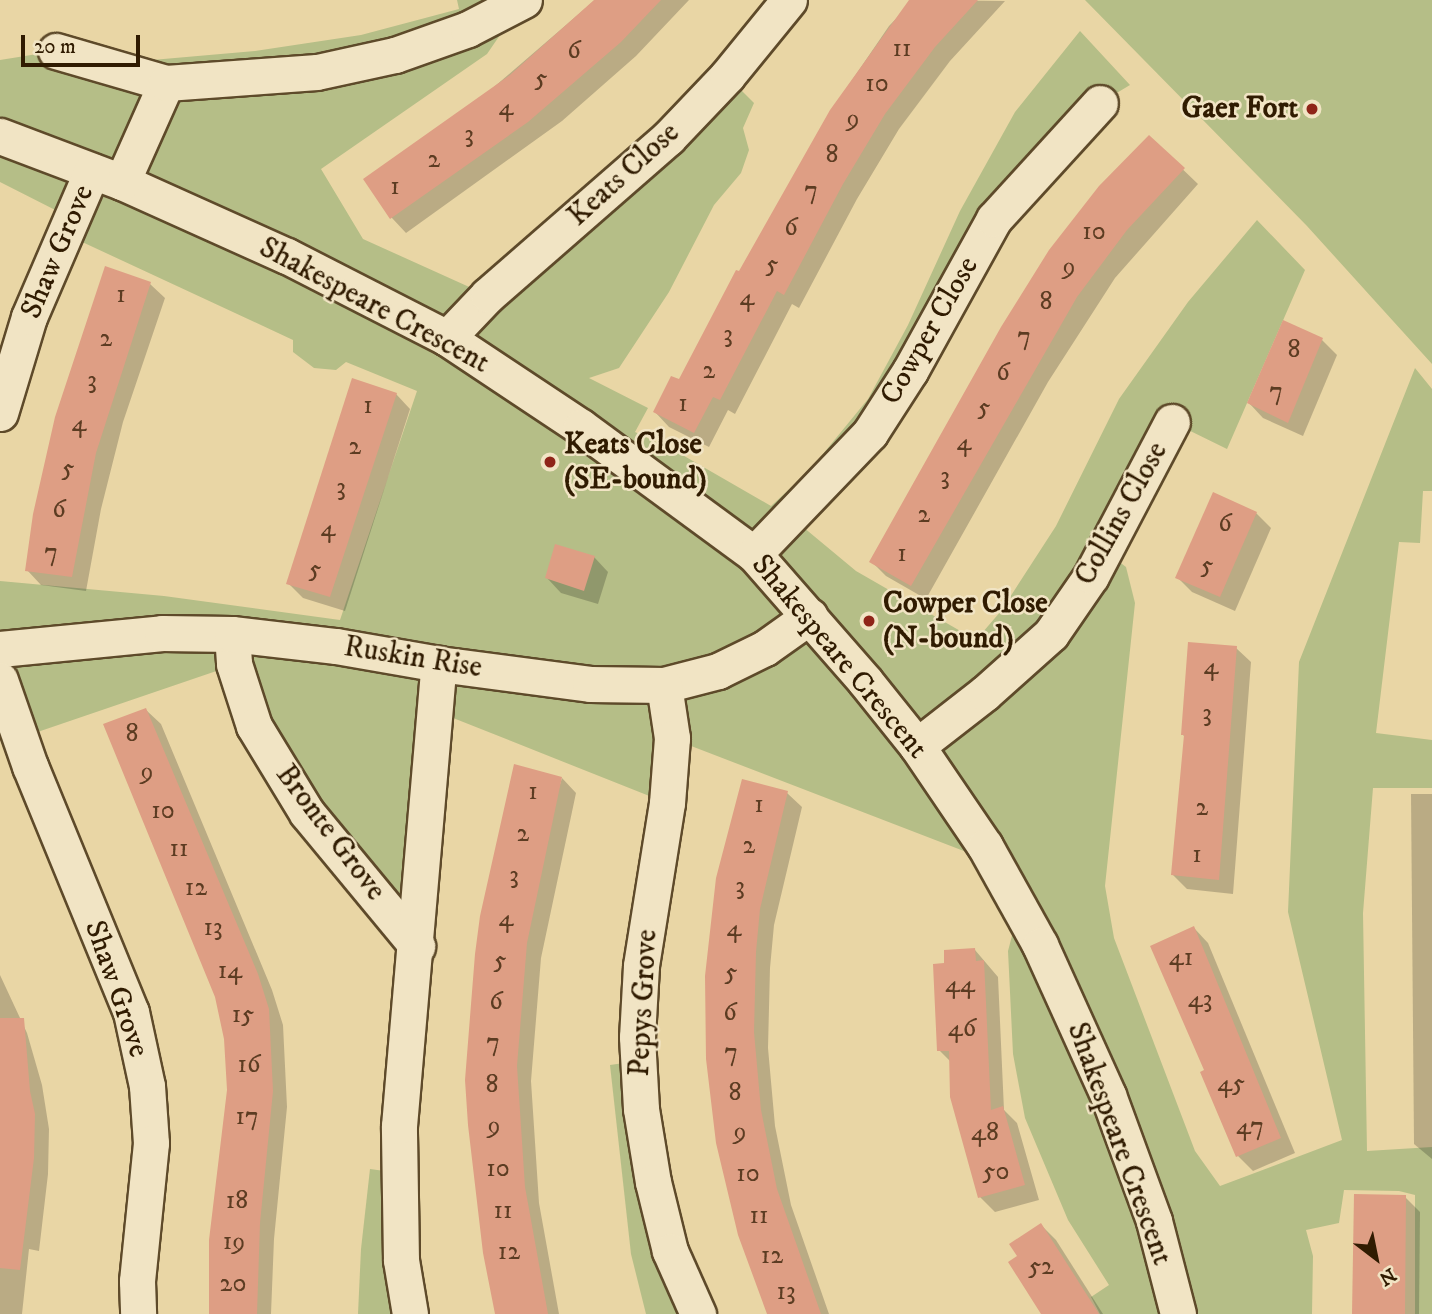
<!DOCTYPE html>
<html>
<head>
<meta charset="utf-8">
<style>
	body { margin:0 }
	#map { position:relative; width:1432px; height:1314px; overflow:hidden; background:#e9d6a5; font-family:"IM FELL DW Pica",serif }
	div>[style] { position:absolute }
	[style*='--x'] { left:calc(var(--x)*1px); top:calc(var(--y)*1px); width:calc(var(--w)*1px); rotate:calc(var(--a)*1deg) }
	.green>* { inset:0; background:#b5be87 }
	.shadow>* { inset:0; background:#0003 }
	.building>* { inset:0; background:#de9e84 }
	.roads { filter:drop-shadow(2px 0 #5e4a2a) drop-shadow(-2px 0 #5e4a2a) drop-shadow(0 2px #5e4a2a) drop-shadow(0 -2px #5e4a2a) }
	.street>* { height:35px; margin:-17.5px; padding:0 17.5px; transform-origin:17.5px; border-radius:17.5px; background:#f1e4c4 }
	.dots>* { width:19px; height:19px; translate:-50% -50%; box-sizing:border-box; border:4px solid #f1e4c4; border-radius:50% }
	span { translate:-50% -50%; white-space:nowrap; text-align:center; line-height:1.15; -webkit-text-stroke:5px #f1e4c4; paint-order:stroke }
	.number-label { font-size:26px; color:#5c3c22 }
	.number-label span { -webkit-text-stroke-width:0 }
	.poi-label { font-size:30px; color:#301b01; font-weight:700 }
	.right { translate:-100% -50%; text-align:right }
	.left { translate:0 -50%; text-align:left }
	.street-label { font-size:30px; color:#301b01 }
	.north { position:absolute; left:1341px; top:1223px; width:70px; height:70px; -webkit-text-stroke:5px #f1e4c4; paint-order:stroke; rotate:148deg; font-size:19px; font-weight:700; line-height:28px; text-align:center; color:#301b01 }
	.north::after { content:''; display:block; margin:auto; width:24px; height:32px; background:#301b01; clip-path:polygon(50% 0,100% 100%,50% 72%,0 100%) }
	.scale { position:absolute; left:21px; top:35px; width:119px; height:32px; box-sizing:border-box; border:4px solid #301b01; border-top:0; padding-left:9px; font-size:21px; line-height:24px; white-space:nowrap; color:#301b01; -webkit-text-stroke:5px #f1e4c4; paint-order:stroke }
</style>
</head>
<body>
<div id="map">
	<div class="green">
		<div style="clip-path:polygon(457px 0,524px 0,487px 54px,321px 169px,363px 239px,487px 295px,727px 76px,754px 103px,743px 128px,749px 150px,741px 173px,714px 205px,669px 292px,619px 368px,589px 378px,648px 408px,635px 432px,679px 453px,771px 506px,809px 471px,868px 399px,908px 325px,960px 211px,1015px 112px,1080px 31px,1130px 85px,1100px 103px,951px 296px,791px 517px,856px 571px,976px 640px,1001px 611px,1056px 526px,1119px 399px,1188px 302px,1257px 220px,1305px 270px,1227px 449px,1172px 422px,1105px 551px,1126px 567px,1135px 603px,1105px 886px,1114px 938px,1195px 1151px,1220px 1186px,1342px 1140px,1288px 912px,1299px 662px,1415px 368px,1432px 389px,1432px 491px,1423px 491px,1420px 543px,1399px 542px,1376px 733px,1432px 740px,1432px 788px,1373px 788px,1363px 913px,1367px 1151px,1432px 1147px,1432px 1314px,1415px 1314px,1415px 1195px,1399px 1191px,1344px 1190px,1339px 1223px,1306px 1230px,1313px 1256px,1312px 1314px,1100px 1314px,1091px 1297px,1109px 1285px,1068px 1220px,1025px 1118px,1013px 1054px,1008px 951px,1019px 909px,995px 863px,673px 739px,667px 803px,443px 714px,417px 946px,307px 813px,234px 665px,20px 738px,0 703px,0 581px,164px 596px,340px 620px,417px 391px,346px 362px,336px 370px,314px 368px,293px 352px,293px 340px,65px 234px,71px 218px,0 182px,0 60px,56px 51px,152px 60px,255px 51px,361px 35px,459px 9px)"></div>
		<div style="clip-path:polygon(1085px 0,1432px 0,1432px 364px,1307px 226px)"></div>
		<div style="clip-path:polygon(638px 1061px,698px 1314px,646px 1314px,631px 1254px,610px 1065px)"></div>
		<div style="clip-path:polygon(370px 1169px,399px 1173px,410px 1314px,358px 1314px,361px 1249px)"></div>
	</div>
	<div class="shadow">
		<div style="clip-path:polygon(595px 0,689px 0,636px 56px,562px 121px,406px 233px,392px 218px,365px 179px,473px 105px)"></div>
		<div style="clip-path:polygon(914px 0,1005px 1px,950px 61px,899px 129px,857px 199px,799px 308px,792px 304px,735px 414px,728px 410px,709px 447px,669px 427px,655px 412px,680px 382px,831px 111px,889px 26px)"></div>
		<div style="clip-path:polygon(1149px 137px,1198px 184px,1115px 278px,1048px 382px,926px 599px,886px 576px,872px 562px)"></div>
		<div style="clip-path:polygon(150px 284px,165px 298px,123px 422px,101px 509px,86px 591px,41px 585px,27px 570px)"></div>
		<div style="clip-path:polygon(1284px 323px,1322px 340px,1337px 355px,1303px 436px,1263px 418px,1249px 403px)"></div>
		<div style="clip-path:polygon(396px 394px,410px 409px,345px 611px,303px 598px,288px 583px)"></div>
		<div style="clip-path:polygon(1256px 513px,1271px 528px,1235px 611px,1192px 592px,1177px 577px)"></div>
		<div style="clip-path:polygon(594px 557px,608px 572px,598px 604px,561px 593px,547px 578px)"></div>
		<div style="clip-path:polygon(1236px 648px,1251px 662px,1233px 894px,1187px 889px,1173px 875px,1186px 738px,1183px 735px)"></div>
		<div style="clip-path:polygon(146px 710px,161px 724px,272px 990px,283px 1025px,287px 1107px,274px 1239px,271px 1314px,210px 1314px,228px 1090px,226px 1039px)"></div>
		<div style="clip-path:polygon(562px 778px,576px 793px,541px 958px,531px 1081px,539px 1203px,559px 1314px,498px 1314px,467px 1080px)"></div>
		<div style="clip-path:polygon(787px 793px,802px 807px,774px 925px,770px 968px,768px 1048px,775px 1126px,791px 1205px,829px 1314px,770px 1314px,708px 1059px)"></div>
		<div style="clip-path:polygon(1411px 794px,1432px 794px,1432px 1159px,1414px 1144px)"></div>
		<div style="clip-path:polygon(1194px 928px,1208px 943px,1295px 1153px,1253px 1171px,1238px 1156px,1207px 1071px)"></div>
		<div style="clip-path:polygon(975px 950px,998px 977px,1004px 1110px,1017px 1123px,1039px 1200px,995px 1212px,980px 1197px,951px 1062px,939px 1050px,946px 965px)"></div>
		<div style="clip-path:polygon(0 975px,27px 1033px,42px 1085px,49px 1129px,48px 1174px,39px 1251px,29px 1249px,22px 1314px,0 1314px)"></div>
		<div style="clip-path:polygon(1405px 1197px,1420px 1212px,1419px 1314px,1354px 1314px)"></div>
		<div style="clip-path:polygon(1041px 1225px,1056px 1240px,1103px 1314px,1044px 1314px,1019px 1257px)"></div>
	</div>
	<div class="building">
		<div style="clip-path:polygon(594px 0,661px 0,621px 42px,528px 122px,390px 219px,363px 179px,510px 75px)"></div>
		<div style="clip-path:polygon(909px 0,978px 0,935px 47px,885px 114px,843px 184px,784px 295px,777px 291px,720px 400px,713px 397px,694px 433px,653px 412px,671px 376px,679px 379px,736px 270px,739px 271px,830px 110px)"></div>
		<div style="clip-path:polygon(1149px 135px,1185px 168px,1127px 230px,1077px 297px,911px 586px,869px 562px,1001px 327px,1049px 250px,1099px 186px)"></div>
		<div style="clip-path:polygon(105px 266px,151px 282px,96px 453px,72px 577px,25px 571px,33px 514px,55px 417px)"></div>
		<div style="clip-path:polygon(1283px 320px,1323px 338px,1288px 423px,1247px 403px)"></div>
		<div style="clip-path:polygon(352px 378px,397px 393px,330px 597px,286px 584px)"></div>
		<div style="clip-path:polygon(1213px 492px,1257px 512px,1220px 597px,1175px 578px)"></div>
		<div style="clip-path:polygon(555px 544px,595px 556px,584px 591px,545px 578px)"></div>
		<div style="clip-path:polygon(1188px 642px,1237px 646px,1219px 880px,1171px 875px,1184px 735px,1181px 735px)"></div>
		<div style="clip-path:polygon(146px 708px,258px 974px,269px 1009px,273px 1091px,260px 1223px,257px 1314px,209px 1314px,209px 1240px,227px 1090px,224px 1039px,215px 997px,103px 724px)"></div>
		<div style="clip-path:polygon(514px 764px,562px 777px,527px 943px,517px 1066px,525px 1187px,548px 1314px,495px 1314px,483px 1253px,468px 1125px,465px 1080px,475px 954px,480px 916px)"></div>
		<div style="clip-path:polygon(742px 779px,788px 791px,760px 909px,756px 952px,754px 1032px,761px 1110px,777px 1189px,821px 1314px,767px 1314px,738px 1235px,716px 1143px,706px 1059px,705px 976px,716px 878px)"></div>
		<div style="clip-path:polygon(1194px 926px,1281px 1138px,1236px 1157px,1200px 1072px,1204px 1070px,1150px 946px)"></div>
		<div style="clip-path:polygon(975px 948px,976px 961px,984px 960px,991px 1110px,1003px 1106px,1025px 1185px,978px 1198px,950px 1097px,949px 1051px,937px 1051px,933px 964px,944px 963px,944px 950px)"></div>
		<div style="clip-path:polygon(0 1018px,24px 1018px,30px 1091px,35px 1114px,34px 1158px,20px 1270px,0 1268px)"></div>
		<div style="clip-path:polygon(1354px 1194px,1406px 1195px,1405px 1314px,1352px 1314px)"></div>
		<div style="clip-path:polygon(1041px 1223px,1073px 1273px,1099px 1314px,1041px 1314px,1008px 1262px,1017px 1256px,1009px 1244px)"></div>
	</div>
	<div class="roads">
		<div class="street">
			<div style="--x:56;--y:51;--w:115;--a:16.2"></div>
			<div style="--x:0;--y:136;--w:130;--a:20.7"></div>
			<div style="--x:122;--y:182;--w:181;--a:24.2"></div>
			<div style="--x:287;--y:256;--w:180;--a:27.1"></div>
			<div style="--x:447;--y:338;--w:161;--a:33.6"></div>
			<div style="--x:581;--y:427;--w:215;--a:36.3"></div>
			<div style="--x:754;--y:554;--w:169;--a:48.8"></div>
			<div style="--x:865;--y:681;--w:83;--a:51.3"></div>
			<div style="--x:917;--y:746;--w:121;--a:55.8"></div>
			<div style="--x:985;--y:846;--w:113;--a:60.9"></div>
			<div style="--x:1040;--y:945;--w:165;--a:65.6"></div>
			<div style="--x:1108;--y:1095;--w:134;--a:69.9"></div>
			<div style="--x:1154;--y:1221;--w:96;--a:75.5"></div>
			<div style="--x:122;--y:182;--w:108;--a:-66"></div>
			<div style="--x:166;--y:83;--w:151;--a:-4.2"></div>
			<div style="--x:317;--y:72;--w:80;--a:-12.3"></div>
			<div style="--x:395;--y:55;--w:77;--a:-19.6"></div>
			<div style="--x:468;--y:29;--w:63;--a:-27.4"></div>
			<div style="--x:447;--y:338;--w:59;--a:-46.4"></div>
			<div style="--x:488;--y:295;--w:239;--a:-41.1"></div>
			<div style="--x:668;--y:138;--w:86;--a:-46.4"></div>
			<div style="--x:727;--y:76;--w:98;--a:-50.8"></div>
			<div style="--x:0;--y:413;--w:100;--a:-73.2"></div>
			<div style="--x:29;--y:317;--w:159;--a:-66.7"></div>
			<div style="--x:754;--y:554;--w:168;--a:-46.2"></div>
			<div style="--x:870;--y:433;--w:74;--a:-57.2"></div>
			<div style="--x:910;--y:371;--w:174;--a:-61.1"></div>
			<div style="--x:994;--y:219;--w:157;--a:-47.6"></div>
			<div style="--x:232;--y:634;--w:30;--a:86"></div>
			<div style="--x:234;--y:664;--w:65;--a:72.1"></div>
			<div style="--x:254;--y:726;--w:102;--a:58.7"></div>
			<div style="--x:307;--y:813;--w:173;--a:50.4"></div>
			<div style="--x:0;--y:649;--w:163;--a:-5.6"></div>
			<div style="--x:162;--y:633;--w:70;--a:0.8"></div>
			<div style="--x:232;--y:634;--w:105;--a:6.6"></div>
			<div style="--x:336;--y:646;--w:105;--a:9.9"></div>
			<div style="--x:439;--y:664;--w:152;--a:7.5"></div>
			<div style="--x:590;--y:684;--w:74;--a:0.8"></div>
			<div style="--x:664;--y:685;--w:56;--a:-14.5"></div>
			<div style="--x:718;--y:671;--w:52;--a:-26.1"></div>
			<div style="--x:765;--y:648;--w:55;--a:-35.4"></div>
			<div style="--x:0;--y:680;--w:91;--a:70.8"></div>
			<div style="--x:30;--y:766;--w:266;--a:67.7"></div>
			<div style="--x:131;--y:1012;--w:76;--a:77.8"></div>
			<div style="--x:147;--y:1086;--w:57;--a:86"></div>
			<div style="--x:151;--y:1143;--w:139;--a:95.8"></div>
			<div style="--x:137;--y:1281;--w:33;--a:88"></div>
			<div style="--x:664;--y:685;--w:54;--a:81.4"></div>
			<div style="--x:672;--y:738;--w:65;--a:94.4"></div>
			<div style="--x:667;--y:803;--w:165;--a:99.1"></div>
			<div style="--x:641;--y:966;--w:71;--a:93.2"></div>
			<div style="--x:637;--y:1037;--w:72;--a:86.8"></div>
			<div style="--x:641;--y:1109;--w:74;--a:80.7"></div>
			<div style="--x:653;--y:1182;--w:71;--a:76.2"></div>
			<div style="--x:670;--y:1251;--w:69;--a:66"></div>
			<div style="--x:917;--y:746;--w:86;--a:-37.9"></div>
			<div style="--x:985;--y:693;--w:89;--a:-41.8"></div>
			<div style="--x:1051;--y:634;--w:70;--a:-55.4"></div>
			<div style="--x:1091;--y:576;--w:174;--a:-62.3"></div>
			<div style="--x:410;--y:1314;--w:55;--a:-99.5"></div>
			<div style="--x:401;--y:1260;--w:134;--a:-90.9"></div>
			<div style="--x:399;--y:1126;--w:464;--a:-85.1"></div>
		</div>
	</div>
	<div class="dots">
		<div style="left:1312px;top:109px;background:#8f2418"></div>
		<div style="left:550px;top:462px;background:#8f2418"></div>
		<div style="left:869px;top:621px;background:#8f2418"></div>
	</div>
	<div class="number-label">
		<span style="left:902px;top:49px">11</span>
		<span style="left:574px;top:51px">6</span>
		<span style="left:541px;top:79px">5</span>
		<span style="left:877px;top:84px">10</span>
		<span style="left:506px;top:108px">4</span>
		<span style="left:853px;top:119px">9</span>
		<span style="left:469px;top:135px">3</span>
		<span style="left:832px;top:155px">8</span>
		<span style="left:434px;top:160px">2</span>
		<span style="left:395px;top:187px">1</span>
		<span style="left:811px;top:191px">7</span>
		<span style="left:791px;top:228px">6</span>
		<span style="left:1094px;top:232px">10</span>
		<span style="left:772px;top:265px">5</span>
		<span style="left:1069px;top:267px">9</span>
		<span style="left:121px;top:295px">1</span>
		<span style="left:747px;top:298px">4</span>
		<span style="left:1046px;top:302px">8</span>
		<span style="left:728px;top:335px">3</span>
		<span style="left:1024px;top:337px">7</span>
		<span style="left:106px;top:339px">2</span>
		<span style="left:1294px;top:350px">8</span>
		<span style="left:709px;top:371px">2</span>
		<span style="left:1003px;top:373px">6</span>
		<span style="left:92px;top:381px">3</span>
		<span style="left:1276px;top:392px">7</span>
		<span style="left:683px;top:404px">1</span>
		<span style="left:368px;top:406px">1</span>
		<span style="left:984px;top:408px">5</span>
		<span style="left:79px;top:424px">4</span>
		<span style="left:964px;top:443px">4</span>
		<span style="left:355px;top:447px">2</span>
		<span style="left:68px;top:469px">5</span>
		<span style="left:945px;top:477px">3</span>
		<span style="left:341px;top:488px">3</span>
		<span style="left:59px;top:510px">6</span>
		<span style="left:924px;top:515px">2</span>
		<span style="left:1225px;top:524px">6</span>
		<span style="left:328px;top:529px">4</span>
		<span style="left:51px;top:553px">7</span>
		<span style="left:902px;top:554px">1</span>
		<span style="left:1207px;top:566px">5</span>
		<span style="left:315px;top:570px">5</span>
		<span style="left:1211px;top:667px">4</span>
		<span style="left:1207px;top:714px">3</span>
		<span style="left:132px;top:734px">8</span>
		<span style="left:147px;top:772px">9</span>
		<span style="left:533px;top:792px">1</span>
		<span style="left:759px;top:805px">1</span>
		<span style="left:1202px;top:808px">2</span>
		<span style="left:163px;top:811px">10</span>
		<span style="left:523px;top:834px">2</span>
		<span style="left:749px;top:846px">2</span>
		<span style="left:179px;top:849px">11</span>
		<span style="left:1197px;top:855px">1</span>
		<span style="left:514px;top:876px">3</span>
		<span style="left:740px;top:887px">3</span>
		<span style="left:196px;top:888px">12</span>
		<span style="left:506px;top:919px">4</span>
		<span style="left:213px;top:928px">13</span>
		<span style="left:734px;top:929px">4</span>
		<span style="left:1181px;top:958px">41</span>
		<span style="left:500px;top:961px">5</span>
		<span style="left:230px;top:971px">14</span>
		<span style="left:731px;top:973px">5</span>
		<span style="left:960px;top:985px">44</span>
		<span style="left:1200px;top:1000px">43</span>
		<span style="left:496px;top:1002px">6</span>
		<span style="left:730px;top:1013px">6</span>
		<span style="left:243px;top:1015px">15</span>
		<span style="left:962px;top:1029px">46</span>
		<span style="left:493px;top:1043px">7</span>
		<span style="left:731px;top:1053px">7</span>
		<span style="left:249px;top:1065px">16</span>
		<span style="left:1231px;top:1084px">45</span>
		<span style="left:492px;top:1085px">8</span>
		<span style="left:735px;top:1093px">8</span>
		<span style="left:247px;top:1117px">17</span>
		<span style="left:494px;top:1126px">9</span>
		<span style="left:1250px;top:1127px">47</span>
		<span style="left:740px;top:1132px">9</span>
		<span style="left:985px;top:1133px">48</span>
		<span style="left:498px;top:1169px">10</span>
		<span style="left:996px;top:1172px">50</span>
		<span style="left:748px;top:1174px">10</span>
		<span style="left:237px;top:1201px">18</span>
		<span style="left:503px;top:1211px">11</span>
		<span style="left:759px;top:1216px">11</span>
		<span style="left:234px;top:1242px">19</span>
		<span style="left:509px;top:1252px">12</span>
		<span style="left:772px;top:1256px">12</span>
		<span style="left:1041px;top:1267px">52</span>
		<span style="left:233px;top:1284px">20</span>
		<span style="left:786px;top:1292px">13</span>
	</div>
	<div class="poi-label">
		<span class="right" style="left:1298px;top:109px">Gaer Fort</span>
		<span class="left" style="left:564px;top:462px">Keats Close<br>(SE-bound)</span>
		<span class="left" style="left:883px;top:621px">Cowper Close<br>(N-bound)</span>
	</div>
	<div class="street-label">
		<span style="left:624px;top:175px;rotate:-42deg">Keats Close</span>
		<span style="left:58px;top:252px;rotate:-67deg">Shaw Grove</span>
		<span style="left:374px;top:306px;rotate:28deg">Shakespeare Crescent</span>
		<span style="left:930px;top:331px;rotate:-60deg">Cowper Close</span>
		<span style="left:1122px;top:514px;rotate:-61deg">Collins Close</span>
		<span style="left:839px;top:657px;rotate:50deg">Shakespeare Crescent</span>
		<span style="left:413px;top:658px;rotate:9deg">Ruskin Rise</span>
		<span style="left:330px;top:833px;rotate:53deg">Bronte Grove</span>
		<span style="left:116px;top:989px;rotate:71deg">Shaw Grove</span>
		<span style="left:644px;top:1003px;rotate:-87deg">Pepys Grove</span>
		<span style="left:1119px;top:1144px;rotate:70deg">Shakespeare Crescent</span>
	</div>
	<div class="north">N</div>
	<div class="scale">20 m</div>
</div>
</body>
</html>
